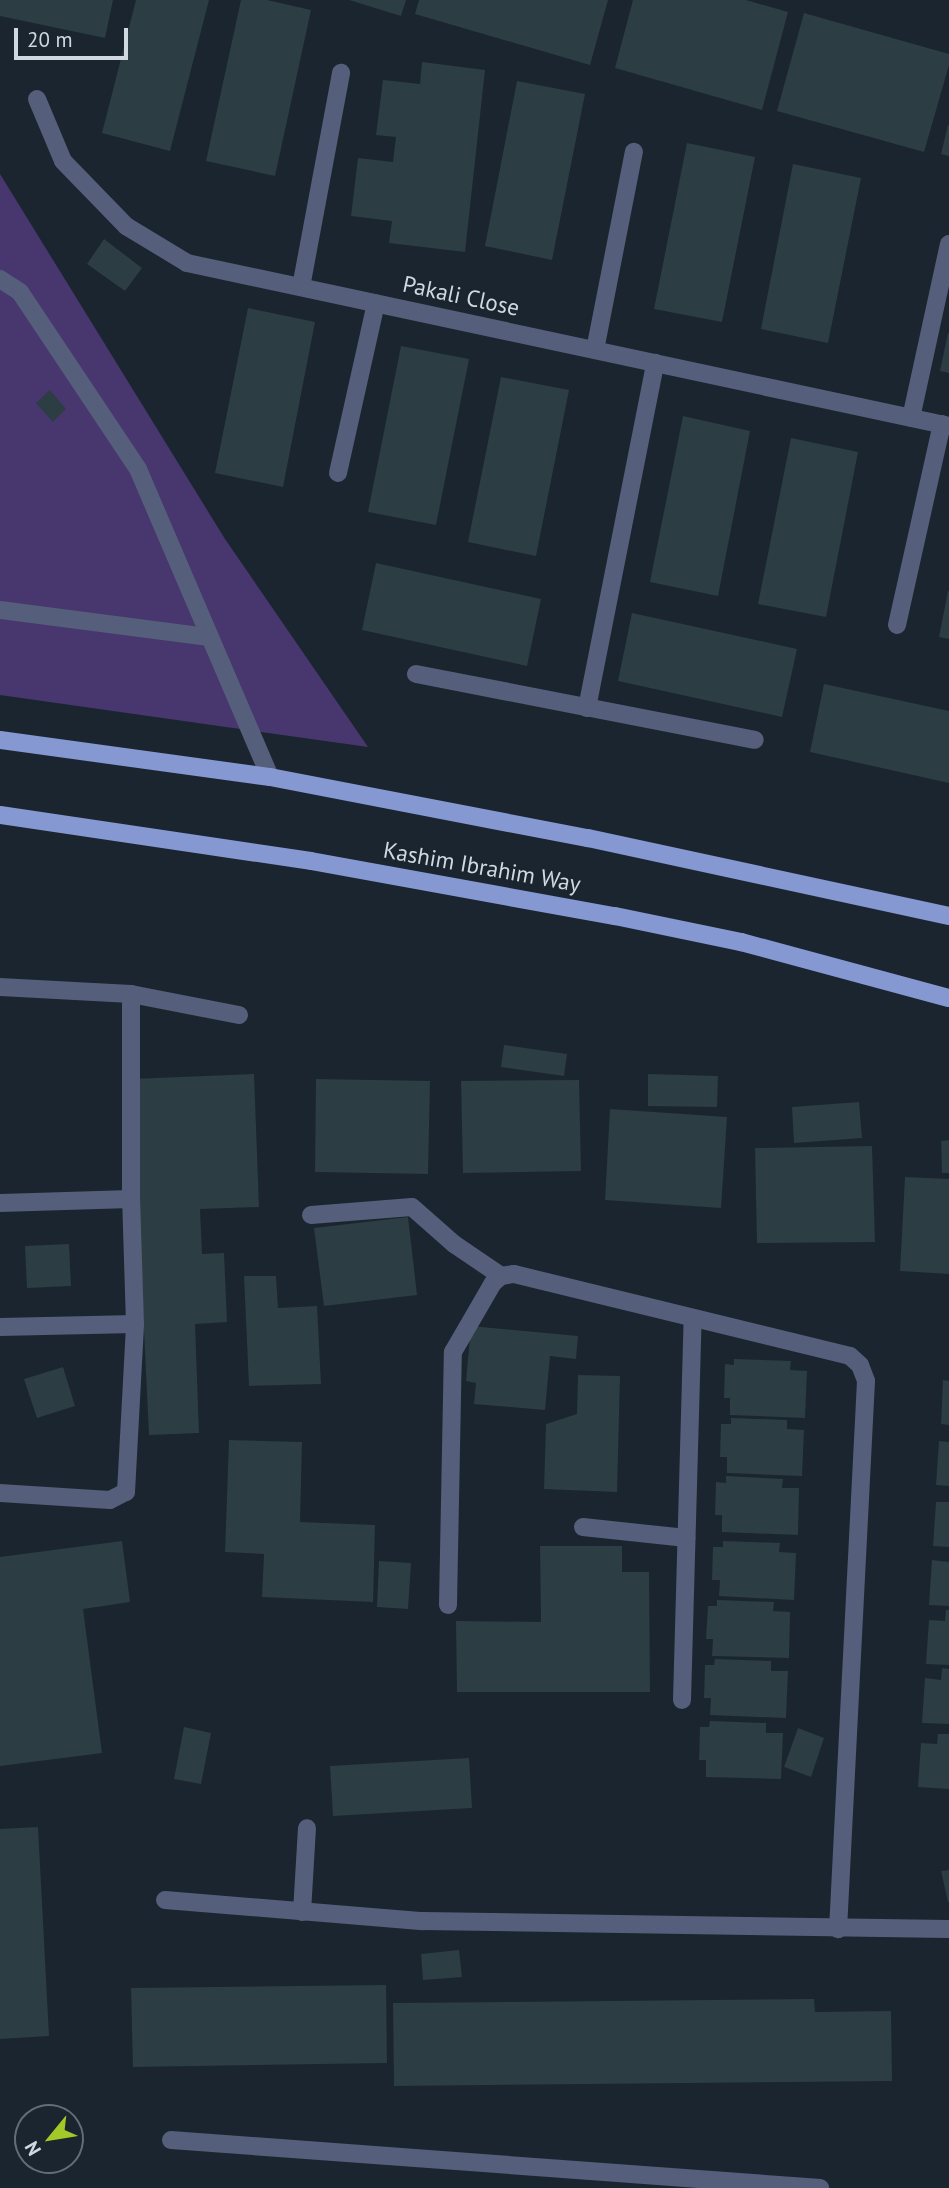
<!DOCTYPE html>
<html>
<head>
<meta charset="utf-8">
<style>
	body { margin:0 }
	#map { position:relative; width:949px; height:2188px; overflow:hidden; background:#1a252f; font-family:"PT Sans",sans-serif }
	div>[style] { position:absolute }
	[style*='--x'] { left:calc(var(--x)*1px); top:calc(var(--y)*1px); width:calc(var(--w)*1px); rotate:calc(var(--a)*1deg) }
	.green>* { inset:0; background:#47376e }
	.building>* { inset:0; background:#2c3d43 }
	.minor>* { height:18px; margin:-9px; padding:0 9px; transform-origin:9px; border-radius:9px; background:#555e7a }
	.major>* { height:18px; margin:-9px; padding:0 9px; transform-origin:9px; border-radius:9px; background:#8698d2 }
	span { translate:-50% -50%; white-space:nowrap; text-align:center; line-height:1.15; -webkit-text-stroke:5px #1a252f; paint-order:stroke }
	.street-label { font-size:23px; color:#d1d9e0 }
	.north { position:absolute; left:14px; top:2104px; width:70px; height:70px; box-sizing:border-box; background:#1a252f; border:2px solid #636d76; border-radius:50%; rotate:240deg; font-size:19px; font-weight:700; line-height:28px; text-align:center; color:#d1d9e0 }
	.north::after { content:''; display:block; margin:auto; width:24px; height:32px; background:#a2c928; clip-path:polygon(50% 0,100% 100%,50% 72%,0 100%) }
	.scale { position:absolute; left:14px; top:28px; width:114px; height:32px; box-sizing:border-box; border:4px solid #d1d9e0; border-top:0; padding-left:9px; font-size:21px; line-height:24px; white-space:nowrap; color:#d1d9e0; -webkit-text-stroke:5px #1a252f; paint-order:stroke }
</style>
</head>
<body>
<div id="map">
	<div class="green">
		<div style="clip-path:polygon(0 174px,225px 539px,368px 747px,0 695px)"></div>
	</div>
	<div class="building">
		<div style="clip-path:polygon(0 0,113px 0,105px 38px,0 16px)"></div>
		<div style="clip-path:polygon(136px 0,209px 0,170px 151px,102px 133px)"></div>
		<div style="clip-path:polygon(241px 0,267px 0,311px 10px,275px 176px,206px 161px)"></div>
		<div style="clip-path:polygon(349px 0,406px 0,401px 16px)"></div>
		<div style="clip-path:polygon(419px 0,608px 0,590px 65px,415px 14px)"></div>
		<div style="clip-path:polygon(633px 0,746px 0,788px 12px,762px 110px,615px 68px)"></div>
		<div style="clip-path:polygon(804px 13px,949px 54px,949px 65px,924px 152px,777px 111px)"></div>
		<div style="clip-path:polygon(422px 62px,485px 70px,465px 252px,389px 243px,392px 221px,351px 216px,358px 158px,393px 162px,396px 137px,376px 135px,383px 80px,420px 84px)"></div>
		<div style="clip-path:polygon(517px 81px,585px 94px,552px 260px,485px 246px)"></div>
		<div style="clip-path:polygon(948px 125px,949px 125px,949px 156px,941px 154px)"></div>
		<div style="clip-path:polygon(687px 143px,755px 157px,722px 322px,654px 309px)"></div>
		<div style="clip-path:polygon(793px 164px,861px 178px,828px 343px,761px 329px)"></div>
		<div style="clip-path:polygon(104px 239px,142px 268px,125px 291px,87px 264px)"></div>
		<div style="clip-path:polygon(248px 308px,315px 322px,283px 487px,215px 473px)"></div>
		<div style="clip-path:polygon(948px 333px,949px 333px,949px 373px,940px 371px)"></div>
		<div style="clip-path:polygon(401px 346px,469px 359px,436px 525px,368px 512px)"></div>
		<div style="clip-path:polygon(501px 377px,569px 390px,536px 556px,468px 542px)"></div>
		<div style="clip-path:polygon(50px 390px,66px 409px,53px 422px,36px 403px)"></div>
		<div style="clip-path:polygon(683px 416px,750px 431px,718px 596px,650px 582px)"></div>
		<div style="clip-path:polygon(791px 438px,858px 452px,826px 617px,758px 604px)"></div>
		<div style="clip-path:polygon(376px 563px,541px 599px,527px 666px,362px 630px)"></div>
		<div style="clip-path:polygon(948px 591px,949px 591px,949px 639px,939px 637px)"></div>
		<div style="clip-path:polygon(632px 613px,797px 649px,782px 717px,618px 681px)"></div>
		<div style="clip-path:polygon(824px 684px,949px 711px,949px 783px,810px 752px)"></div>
		<div style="clip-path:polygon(504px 1045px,567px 1054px,564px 1076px,501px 1067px)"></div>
		<div style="clip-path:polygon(254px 1074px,259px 1207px,200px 1209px,202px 1254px,224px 1253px,227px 1322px,195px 1324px,199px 1433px,149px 1435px,132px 1079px)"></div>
		<div style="clip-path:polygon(648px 1074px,718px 1076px,717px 1107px,648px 1106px)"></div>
		<div style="clip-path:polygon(316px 1079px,430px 1081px,428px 1174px,315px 1172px)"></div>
		<div style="clip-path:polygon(579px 1080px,581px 1171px,463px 1173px,461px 1081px)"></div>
		<div style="clip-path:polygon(859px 1102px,862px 1138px,794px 1143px,792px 1107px)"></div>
		<div style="clip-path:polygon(610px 1109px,727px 1117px,721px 1208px,605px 1200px)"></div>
		<div style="clip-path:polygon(949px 1140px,949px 1173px,942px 1173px,941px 1141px)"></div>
		<div style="clip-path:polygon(872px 1146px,875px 1242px,757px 1243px,755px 1148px)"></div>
		<div style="clip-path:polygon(905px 1177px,949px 1179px,949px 1274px,900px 1271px)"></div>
		<div style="clip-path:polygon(408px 1217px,417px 1295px,324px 1306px,314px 1228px)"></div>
		<div style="clip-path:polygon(69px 1244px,71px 1286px,27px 1288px,25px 1246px)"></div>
		<div style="clip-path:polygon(244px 1276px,276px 1276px,278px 1308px,317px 1306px,321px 1384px,249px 1386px)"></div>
		<div style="clip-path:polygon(471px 1326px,578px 1336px,576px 1359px,550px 1356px,545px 1410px,474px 1404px,476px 1383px,466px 1381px)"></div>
		<div style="clip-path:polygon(734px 1359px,791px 1361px,790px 1370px,807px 1371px,805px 1418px,730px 1415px,730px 1398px,724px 1398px,725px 1364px,734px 1365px)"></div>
		<div style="clip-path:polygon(63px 1367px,75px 1406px,37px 1418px,24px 1379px)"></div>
		<div style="clip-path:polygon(578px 1375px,620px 1376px,617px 1492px,544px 1489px,546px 1424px,577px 1414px)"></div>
		<div style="clip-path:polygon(943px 1380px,949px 1381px,949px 1425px,941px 1424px)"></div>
		<div style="clip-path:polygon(731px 1418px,787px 1420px,787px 1429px,804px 1430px,802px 1476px,727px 1473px,727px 1457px,720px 1457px,721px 1424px,731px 1424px)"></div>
		<div style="clip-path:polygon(229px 1440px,302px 1442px,300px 1522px,375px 1525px,373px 1602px,262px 1597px,264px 1554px,225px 1552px)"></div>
		<div style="clip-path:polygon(939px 1441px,949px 1442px,949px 1486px,936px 1485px)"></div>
		<div style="clip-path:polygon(726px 1476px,783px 1479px,782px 1488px,799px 1488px,798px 1535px,722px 1532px,722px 1515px,715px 1515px,716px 1482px,726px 1483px)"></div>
		<div style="clip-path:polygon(936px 1502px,949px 1502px,949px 1547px,933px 1546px)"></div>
		<div style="clip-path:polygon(122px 1541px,130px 1602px,83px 1609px,102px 1753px,0 1766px,0 1557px)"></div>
		<div style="clip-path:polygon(723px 1541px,780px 1543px,779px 1552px,796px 1553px,794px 1600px,719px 1596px,720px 1580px,712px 1580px,713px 1547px,723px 1547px)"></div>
		<div style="clip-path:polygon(540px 1546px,622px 1546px,622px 1572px,649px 1572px,650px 1692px,457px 1692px,456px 1621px,541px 1622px)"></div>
		<div style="clip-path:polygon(932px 1560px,949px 1562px,949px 1606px,929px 1605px)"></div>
		<div style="clip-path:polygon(379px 1561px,411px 1563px,408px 1609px,377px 1607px)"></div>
		<div style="clip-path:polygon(717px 1600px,774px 1602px,773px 1611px,790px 1612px,789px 1658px,712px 1656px,713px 1639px,706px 1639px,708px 1606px,717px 1606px)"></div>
		<div style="clip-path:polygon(946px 1610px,949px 1610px,949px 1665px,926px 1664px,929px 1620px,945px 1621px)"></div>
		<div style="clip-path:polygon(715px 1659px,771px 1661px,771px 1671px,788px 1671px,786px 1718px,710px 1715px,711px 1698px,704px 1698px,705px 1665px,714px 1665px)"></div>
		<div style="clip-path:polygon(942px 1668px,949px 1669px,949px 1724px,922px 1723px,925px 1678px,941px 1680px)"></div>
		<div style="clip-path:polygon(710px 1721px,766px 1723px,766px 1733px,783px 1733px,781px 1779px,706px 1777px,706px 1760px,699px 1760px,700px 1727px,709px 1727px)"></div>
		<div style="clip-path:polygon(184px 1727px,211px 1733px,201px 1784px,174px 1779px)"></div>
		<div style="clip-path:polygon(798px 1728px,824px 1738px,811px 1777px,784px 1767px)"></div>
		<div style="clip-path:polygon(938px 1734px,949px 1734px,949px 1789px,918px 1787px,921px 1743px,937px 1744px)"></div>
		<div style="clip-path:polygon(469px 1758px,472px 1808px,333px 1816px,330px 1766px)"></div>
		<div style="clip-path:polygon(38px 1827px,49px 2036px,0 2039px,0 1829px)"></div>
		<div style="clip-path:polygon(949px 1870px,949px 1902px,948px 1902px,941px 1871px)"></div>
		<div style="clip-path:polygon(459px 1950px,462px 1977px,423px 1980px,421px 1954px)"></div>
		<div style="clip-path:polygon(386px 1985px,387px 2063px,133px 2067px,131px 1988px)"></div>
		<div style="clip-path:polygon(814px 1999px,815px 2012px,891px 2011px,892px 2081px,394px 2086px,393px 2003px)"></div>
	</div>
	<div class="minor">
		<div style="--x:37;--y:99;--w:67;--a:67.2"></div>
		<div style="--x:63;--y:161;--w:91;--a:45.9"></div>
		<div style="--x:126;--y:226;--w:71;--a:31.2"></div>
		<div style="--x:187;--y:263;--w:779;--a:12.07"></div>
		<div style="--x:0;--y:279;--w:24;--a:33"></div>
		<div style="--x:20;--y:292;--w:213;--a:56.3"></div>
		<div style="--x:138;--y:469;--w:335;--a:66.8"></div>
		<div style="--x:301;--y:287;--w:218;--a:-79.4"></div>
		<div style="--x:595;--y:350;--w:202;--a:-78.9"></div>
		<div style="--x:911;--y:418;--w:178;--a:-77.7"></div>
		<div style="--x:338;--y:473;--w:174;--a:-77.4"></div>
		<div style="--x:0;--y:610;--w:209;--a:7.4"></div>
		<div style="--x:897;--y:625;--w:206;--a:-77.4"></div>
		<div style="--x:416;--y:674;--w:345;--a:11"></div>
		<div style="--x:587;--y:708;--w:352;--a:-78.8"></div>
		<div style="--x:0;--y:987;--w:131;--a:3.1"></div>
		<div style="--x:131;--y:994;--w:110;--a:11"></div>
		<div style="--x:0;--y:1203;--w:131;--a:-1.7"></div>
		<div style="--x:311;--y:1215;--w:101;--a:-4.5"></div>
		<div style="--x:412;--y:1207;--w:56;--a:41.4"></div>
		<div style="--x:454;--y:1244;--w:57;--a:34.2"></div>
		<div style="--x:0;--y:1327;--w:135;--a:-1.3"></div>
		<div style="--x:0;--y:1493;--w:110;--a:3.6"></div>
		<div style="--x:110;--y:1500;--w:18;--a:-27"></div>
		<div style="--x:126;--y:1492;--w:168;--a:-86.9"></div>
		<div style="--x:135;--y:1324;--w:125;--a:-91.8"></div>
		<div style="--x:131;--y:1199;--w:205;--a:-90"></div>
		<div style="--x:583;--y:1527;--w:104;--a:6.1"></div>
		<div style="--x:448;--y:1605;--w:253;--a:-88.9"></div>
		<div style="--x:453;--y:1352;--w:80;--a:-59.9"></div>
		<div style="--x:493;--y:1283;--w:11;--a:-41"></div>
		<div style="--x:501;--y:1276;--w:13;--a:-9"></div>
		<div style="--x:514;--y:1274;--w:346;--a:13.7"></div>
		<div style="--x:850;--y:1356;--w:13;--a:42"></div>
		<div style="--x:860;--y:1365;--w:17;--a:69"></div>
		<div style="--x:866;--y:1381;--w:549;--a:92.92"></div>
		<div style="--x:682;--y:1700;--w:382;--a:-88.4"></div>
		<div style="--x:165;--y:1900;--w:259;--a:4.7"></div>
		<div style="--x:423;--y:1921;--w:526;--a:0.87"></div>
		<div style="--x:302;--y:1912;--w:84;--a:-86.6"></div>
		<div style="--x:171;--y:2140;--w:651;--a:4.23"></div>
	</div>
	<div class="major">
		<div style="--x:0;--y:740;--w:273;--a:7.8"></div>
		<div style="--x:270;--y:777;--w:324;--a:10.9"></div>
		<div style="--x:588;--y:838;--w:369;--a:12.2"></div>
		<div style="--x:0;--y:815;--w:314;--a:8.4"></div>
		<div style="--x:311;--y:861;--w:309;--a:10.3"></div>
		<div style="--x:615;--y:916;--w:129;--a:11.7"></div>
		<div style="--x:741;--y:942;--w:215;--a:15.1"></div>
	</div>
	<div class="street-label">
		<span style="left:461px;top:296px;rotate:12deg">Pakali Close</span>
		<span style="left:482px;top:867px;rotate:10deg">Kashim Ibrahim Way</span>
	</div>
	<div class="north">N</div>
	<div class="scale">20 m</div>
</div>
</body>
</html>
